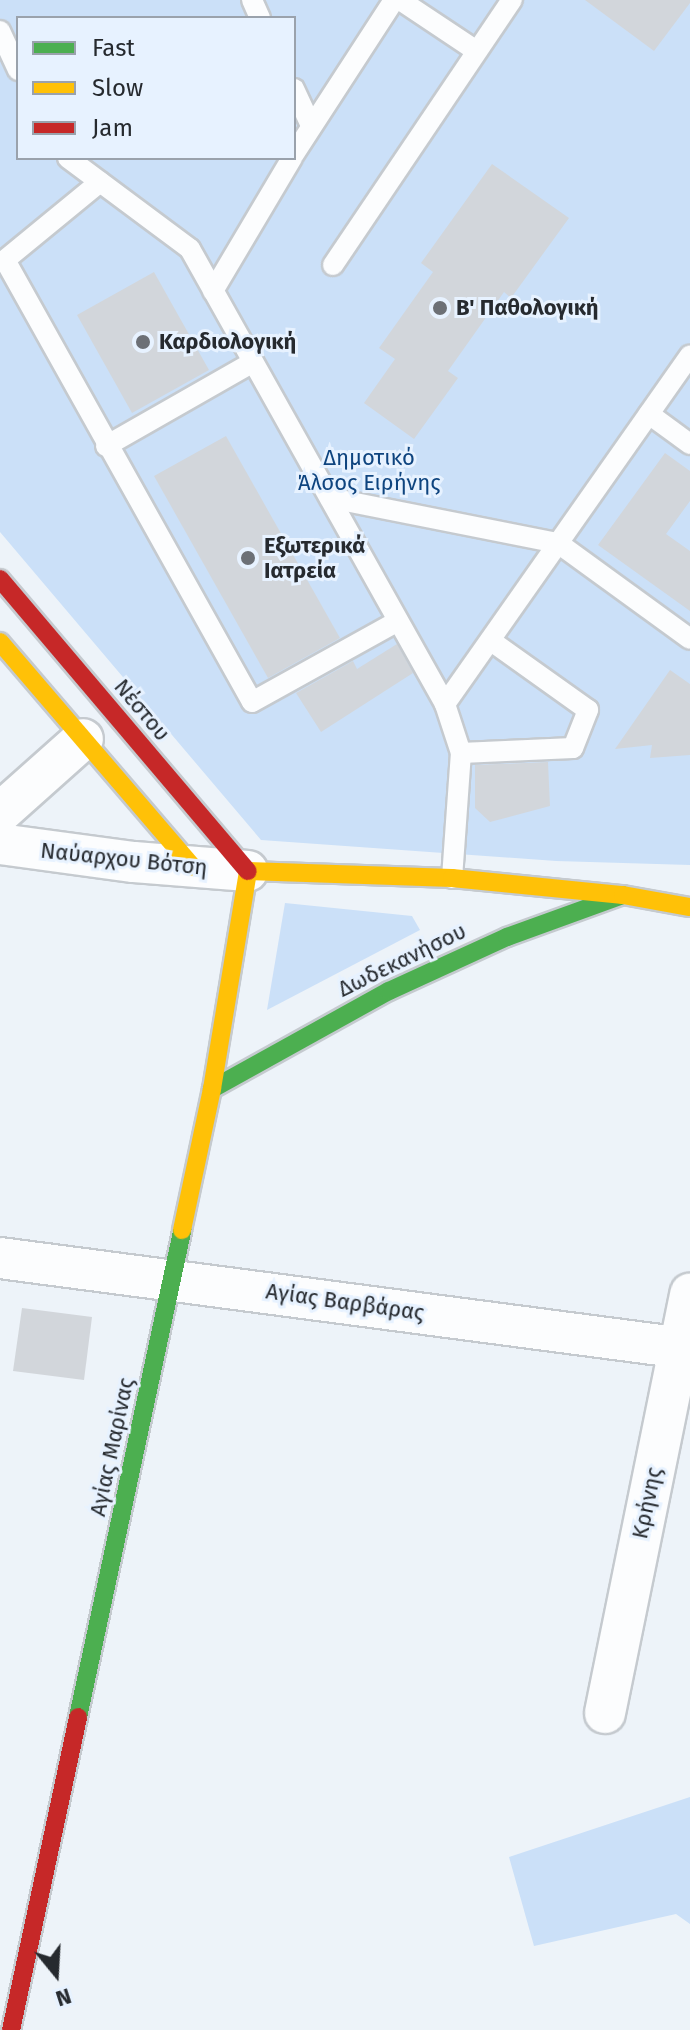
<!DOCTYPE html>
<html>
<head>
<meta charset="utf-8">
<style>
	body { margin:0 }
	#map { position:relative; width:690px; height:2030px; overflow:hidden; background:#edf3f9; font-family:"Fira Sans",sans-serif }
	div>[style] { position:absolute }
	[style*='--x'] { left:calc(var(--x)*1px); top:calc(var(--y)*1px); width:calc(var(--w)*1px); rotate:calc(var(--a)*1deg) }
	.green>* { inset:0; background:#cbe0f8 }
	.building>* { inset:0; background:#d2d6db }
	.roads { filter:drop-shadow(2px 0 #c5cacf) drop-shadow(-2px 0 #c5cacf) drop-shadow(0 2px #c5cacf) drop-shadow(0 -2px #c5cacf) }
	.lane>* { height:20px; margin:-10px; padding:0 10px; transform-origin:10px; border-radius:10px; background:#fcfdfe }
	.street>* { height:40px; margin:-20px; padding:0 20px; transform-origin:20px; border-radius:20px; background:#fcfdfe }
	.fast>* { height:18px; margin:-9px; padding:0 9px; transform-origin:9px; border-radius:9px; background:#4caf50 }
	.slow>* { height:18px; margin:-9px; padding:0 9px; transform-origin:9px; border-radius:9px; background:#ffc107 }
	.jam>* { height:18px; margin:-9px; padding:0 9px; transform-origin:9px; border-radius:9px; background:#c62828 }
	.dots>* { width:22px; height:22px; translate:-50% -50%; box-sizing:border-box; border:4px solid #e7f2ff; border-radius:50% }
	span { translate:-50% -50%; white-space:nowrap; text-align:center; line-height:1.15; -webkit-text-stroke:6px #e7f2ff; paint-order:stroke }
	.poi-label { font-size:22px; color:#262a2f; font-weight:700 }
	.left { translate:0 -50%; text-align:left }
	.park-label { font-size:22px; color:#0e447f }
	.street-label { font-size:22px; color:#262a2f }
	.legend { position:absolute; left:16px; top:16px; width:280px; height:144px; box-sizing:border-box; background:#e7f2ff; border:2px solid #9aa2ac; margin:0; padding:10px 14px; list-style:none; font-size:24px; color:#262a2f }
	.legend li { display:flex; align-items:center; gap:16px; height:40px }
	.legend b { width:40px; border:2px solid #9aa2ac }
	.north { position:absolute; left:16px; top:1934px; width:80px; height:80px; -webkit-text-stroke:6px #e7f2ff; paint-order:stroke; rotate:162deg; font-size:22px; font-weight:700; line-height:32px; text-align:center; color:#262a2f }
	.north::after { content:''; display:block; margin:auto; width:28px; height:36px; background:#262a2f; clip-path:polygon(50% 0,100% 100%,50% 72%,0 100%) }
</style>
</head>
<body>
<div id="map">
	<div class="green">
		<div style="clip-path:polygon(evenodd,0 0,690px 0,690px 865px,556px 861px,261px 840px,0 532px,0 0,18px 18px,294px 18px,294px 158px,18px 158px,18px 18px)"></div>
		<div style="clip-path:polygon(285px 903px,412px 916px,420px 930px,267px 1010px)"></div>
		<div style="clip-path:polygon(690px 1797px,690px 1924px,676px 1914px,534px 1946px,509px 1857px)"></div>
	</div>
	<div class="building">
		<div style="clip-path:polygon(585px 0,690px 0,690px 3px,654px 51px)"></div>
		<div style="clip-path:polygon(492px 164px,569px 218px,511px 298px,504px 292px,448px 371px,458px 378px,414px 439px,364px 403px,395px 359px,379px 348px,433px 272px,421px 263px)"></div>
		<div style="clip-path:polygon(154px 272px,209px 370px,132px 413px,77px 315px)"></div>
		<div style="clip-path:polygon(226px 436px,340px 638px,268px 678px,154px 476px)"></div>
		<div style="clip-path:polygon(665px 453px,690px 471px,690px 501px,666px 534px,690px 551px,690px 611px,598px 545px)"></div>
		<div style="clip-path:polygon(397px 644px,413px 673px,321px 732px,296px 693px,353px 661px,357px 669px)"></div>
		<div style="clip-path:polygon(670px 670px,690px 684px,690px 755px,650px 758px,652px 745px,615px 749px)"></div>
		<div style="clip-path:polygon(548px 762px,550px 806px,490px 822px,475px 808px,475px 765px)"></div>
		<div style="clip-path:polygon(22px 1308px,92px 1317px,84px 1380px,13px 1371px)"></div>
	</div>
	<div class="roads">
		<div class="lane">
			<div style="--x:252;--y:0;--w:20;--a:66"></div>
			<div style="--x:400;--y:0;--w:90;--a:33.7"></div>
			<div style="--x:0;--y:31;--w:43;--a:65.2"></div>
			<div style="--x:294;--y:89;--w:40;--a:65"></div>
			<div style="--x:294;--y:154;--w:184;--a:-57"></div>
			<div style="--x:68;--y:158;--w:152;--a:36.7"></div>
			<div style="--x:190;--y:249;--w:522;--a:60.73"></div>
			<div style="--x:100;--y:182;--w:123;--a:140.6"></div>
			<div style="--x:5;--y:260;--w:506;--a:60.8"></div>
			<div style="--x:252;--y:702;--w:167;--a:-29"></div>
			<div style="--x:333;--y:265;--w:320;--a:-56"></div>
			<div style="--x:213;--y:291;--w:155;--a:-59.3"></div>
			<div style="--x:649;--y:414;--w:51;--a:36.2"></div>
			<div style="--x:106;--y:446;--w:169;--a:-29.7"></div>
			<div style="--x:330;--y:498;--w:232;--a:11.2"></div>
			<div style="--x:558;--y:543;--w:163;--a:36"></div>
			<div style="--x:461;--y:753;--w:112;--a:-2.6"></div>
			<div style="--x:573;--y:748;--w:41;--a:-68.5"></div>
			<div style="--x:588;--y:710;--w:120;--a:-144.5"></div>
			<div style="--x:452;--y:878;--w:125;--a:-85.9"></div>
			<div style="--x:461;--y:753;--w:52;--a:-108.1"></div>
			<div style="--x:445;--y:704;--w:426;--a:-54.9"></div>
		</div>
		<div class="street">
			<div style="--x:0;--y:813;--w:111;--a:-41.7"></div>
			<div style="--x:0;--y:844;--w:135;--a:7.7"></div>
			<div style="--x:134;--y:862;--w:114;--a:4.5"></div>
			<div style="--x:0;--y:1258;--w:696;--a:7.51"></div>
			<div style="--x:605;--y:1713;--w:428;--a:-78.5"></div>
		</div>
		<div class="fast">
			<div style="--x:212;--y:1089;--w:202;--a:-29"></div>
			<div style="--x:389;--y:991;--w:130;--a:-24.6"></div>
			<div style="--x:507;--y:937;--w:123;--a:-19.9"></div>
			<div style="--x:78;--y:1717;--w:498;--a:-77.9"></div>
		</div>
		<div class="slow">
			<div style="--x:0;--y:642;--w:296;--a:49.4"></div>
			<div style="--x:248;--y:871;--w:204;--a:2"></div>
			<div style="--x:452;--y:878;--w:172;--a:5.7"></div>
			<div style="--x:623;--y:895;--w:68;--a:10.2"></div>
			<div style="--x:182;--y:1230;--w:144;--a:-78"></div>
			<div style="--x:212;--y:1089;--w:221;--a:-80.6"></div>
		</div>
		<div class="jam">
			<div style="--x:0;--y:579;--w:383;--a:49.7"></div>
			<div style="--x:11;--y:2030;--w:320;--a:-77.9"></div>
		</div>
	</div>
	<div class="dots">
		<div style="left:440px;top:308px;background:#6c7076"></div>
		<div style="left:143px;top:342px;background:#6c7076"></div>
		<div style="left:248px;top:558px;background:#6c7076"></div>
	</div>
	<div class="poi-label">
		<span class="left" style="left:456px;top:308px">Β' Παθολογική</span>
		<span class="left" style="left:159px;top:342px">Καρδιολογική</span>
		<span class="left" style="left:264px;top:558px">Εξωτερικά<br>Ιατρεία</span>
	</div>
	<div class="park-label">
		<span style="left:369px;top:470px">Δημοτικό<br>Άλσος Ειρήνης</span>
	</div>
	<div class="street-label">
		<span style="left:142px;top:710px;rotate:50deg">Νέστου</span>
		<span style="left:124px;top:859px;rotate:6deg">Ναύαρχου Βότση</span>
		<span style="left:402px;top:960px;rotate:-26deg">Δωδεκανήσου</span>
		<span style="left:345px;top:1302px;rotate:8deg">Αγίας Βαρβάρας</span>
		<span style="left:112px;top:1447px;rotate:-78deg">Αγίας Μαρίνας</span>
		<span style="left:647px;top:1503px;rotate:-78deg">Κρήνης</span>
	</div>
	<ul class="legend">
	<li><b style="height:10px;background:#4caf50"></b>Fast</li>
	<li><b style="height:10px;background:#ffc107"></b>Slow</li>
	<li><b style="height:10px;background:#c62828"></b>Jam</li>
	</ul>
	<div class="north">N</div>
</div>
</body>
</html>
